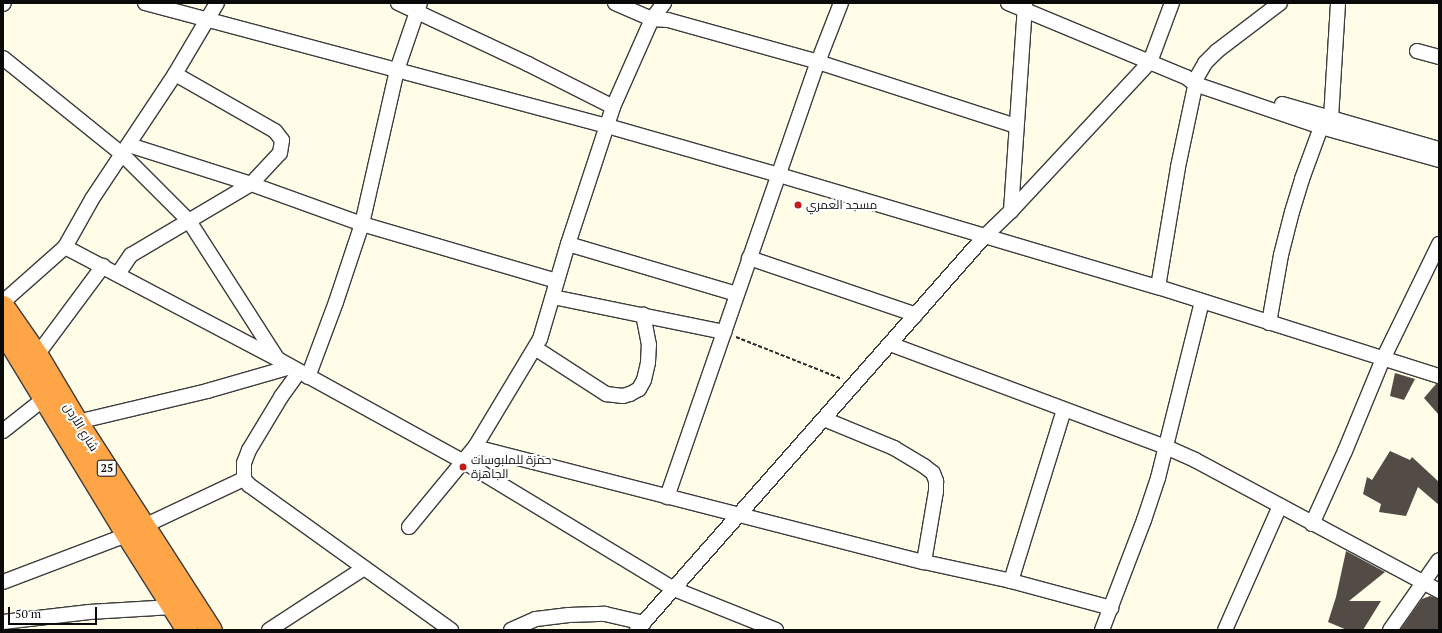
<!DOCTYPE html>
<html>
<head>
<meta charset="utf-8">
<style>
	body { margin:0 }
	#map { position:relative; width:1442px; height:633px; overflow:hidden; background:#fffce7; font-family:"PT Serif",Cairo,serif }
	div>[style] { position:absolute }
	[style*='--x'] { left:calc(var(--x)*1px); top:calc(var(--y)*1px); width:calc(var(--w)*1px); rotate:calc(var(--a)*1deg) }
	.building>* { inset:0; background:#534c46 }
	.path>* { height:2px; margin-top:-1px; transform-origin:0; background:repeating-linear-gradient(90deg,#2c2c2c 0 4px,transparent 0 6px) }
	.roads { filter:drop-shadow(1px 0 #3d3d3d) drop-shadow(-1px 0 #3d3d3d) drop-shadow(0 1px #3d3d3d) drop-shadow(0 -1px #3d3d3d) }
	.minor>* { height:14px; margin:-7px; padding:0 7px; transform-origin:7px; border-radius:7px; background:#fff }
	.highway>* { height:21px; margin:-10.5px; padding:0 10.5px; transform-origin:10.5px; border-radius:10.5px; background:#fda547 }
	.dots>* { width:11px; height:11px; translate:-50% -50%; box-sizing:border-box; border:2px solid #fff; border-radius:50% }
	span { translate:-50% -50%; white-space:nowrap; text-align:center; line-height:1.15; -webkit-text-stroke:4px #fff; paint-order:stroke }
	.shield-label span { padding:1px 3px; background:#fff; border:1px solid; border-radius:3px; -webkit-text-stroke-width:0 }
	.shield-label { font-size:11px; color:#0a0a0a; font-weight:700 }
	.poi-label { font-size:12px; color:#0a0a0a }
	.left { translate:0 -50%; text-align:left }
	.street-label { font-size:12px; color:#0a0a0a }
	.frame { position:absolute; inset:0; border:4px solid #0a0a0a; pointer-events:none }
	.scale { position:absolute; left:8px; top:607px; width:89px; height:18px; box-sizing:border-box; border:2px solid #0a0a0a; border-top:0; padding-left:5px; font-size:12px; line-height:14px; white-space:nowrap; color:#0a0a0a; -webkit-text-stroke:3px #fff; paint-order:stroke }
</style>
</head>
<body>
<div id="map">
	<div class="building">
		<div style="clip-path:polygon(1395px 373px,1415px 379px,1404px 400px,1390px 396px)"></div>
		<div style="clip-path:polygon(1436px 384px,1439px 384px,1439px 415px,1424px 398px)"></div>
		<div style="clip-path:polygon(1390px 451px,1410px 460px,1412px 457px,1439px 482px,1439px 505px,1418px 487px,1406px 516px,1379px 512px,1381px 504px,1363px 494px,1367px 477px,1372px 480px)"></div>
		<div style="clip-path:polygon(1346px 551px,1385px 572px,1349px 601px,1381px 601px,1363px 630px,1347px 630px,1328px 622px,1336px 597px)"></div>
		<div style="clip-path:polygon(1430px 596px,1439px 599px,1439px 630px,1400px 630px,1422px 599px)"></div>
	</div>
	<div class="path">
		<div style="--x:736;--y:337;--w:114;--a:21.6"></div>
	</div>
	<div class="roads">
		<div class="minor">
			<div style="--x:145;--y:3;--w:478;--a:14.9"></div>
			<div style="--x:607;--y:126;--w:179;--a:15.9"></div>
			<div style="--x:779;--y:175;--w:395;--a:16.5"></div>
			<div style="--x:1158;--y:287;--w:295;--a:17.6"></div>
			<div style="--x:398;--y:3;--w:144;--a:25.1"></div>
			<div style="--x:528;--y:64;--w:95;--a:26.8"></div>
			<div style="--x:615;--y:3;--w:40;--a:23.4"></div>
			<div style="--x:652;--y:19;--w:16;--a:4"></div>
			<div style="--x:668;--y:20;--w:156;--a:15.6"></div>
			<div style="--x:818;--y:62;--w:208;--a:17.9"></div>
			<div style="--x:1008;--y:3;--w:193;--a:22.6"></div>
			<div style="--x:1186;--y:77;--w:11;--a:38"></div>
			<div style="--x:1195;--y:84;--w:133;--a:18.8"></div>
			<div style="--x:1321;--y:127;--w:123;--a:15.6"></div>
			<div style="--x:3;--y:4;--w:1;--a:-45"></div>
			<div style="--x:1417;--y:51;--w:23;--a:15"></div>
			<div style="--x:3;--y:58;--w:153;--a:38.9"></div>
			<div style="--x:122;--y:154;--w:95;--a:45"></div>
			<div style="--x:189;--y:221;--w:163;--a:57.3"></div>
			<div style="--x:1282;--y:104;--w:163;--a:16"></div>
			<div style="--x:1331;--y:118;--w:115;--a:-86.5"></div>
			<div style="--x:129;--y:145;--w:128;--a:17.7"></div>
			<div style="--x:251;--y:184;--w:118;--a:19.8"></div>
			<div style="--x:362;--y:224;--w:203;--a:16.3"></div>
			<div style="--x:1011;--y:211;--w:208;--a:-86.1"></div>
			<div style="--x:568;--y:244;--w:176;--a:16.5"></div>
			<div style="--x:65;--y:247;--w:242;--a:27.8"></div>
			<div style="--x:279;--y:360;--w:211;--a:28.9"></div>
			<div style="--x:464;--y:462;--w:245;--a:31.2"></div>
			<div style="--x:674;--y:589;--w:110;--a:21.9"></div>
			<div style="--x:749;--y:258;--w:176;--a:18.8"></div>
			<div style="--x:118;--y:274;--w:23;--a:-56"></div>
			<div style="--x:131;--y:255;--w:139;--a:-30.6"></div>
			<div style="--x:251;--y:184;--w:42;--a:-46.9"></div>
			<div style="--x:280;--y:153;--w:13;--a:-81"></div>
			<div style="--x:282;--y:140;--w:11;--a:-128"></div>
			<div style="--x:275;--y:131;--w:115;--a:-150.3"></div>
			<div style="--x:1158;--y:287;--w:122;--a:-80.5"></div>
			<div style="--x:1178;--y:167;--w:92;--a:-78.1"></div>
			<div style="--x:1197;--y:77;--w:16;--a:-60"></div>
			<div style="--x:1205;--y:63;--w:17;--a:-45"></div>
			<div style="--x:1217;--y:51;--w:79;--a:-37.3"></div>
			<div style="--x:553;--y:297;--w:175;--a:11.6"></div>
			<div style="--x:3;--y:302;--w:83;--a:-41.6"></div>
			<div style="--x:65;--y:247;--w:55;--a:-60.6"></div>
			<div style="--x:92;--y:199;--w:150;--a:-56.4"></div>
			<div style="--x:175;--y:74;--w:82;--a:-59.4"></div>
			<div style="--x:1269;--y:323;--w:69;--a:-80"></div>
			<div style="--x:1281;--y:255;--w:44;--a:-75.7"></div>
			<div style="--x:1292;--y:212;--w:34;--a:-73"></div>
			<div style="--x:1302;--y:179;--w:55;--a:-69.9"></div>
			<div style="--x:890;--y:344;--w:295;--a:20.5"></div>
			<div style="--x:1166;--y:447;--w:32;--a:24"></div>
			<div style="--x:1195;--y:460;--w:277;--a:28.2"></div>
			<div style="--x:535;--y:348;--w:85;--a:32.9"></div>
			<div style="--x:606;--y:394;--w:17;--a:7"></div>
			<div style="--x:623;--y:396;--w:7;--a:-16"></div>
			<div style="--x:630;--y:394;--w:10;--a:-29"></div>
			<div style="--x:639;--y:389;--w:10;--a:-61"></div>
			<div style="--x:644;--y:380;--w:18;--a:-77"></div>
			<div style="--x:648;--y:362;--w:17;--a:-87"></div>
			<div style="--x:649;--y:345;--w:31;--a:-101"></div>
			<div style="--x:37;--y:355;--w:111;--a:-53.4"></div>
			<div style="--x:299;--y:372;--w:31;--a:126"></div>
			<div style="--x:281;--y:397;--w:62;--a:121.1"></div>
			<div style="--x:249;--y:450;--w:14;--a:111"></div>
			<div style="--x:244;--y:463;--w:16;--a:90"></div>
			<div style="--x:244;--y:479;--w:8;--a:50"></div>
			<div style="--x:249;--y:485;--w:249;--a:35.7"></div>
			<div style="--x:308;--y:377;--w:80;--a:-69.5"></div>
			<div style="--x:336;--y:302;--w:82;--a:-71.6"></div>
			<div style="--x:362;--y:224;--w:158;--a:-77.2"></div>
			<div style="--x:397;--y:70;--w:71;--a:-71.1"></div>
			<div style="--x:824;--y:419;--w:76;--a:22.5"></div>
			<div style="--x:894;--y:448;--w:35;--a:31"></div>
			<div style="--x:924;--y:466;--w:11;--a:38"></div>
			<div style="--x:933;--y:473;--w:9;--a:69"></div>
			<div style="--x:936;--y:481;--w:10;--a:90"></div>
			<div style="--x:936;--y:491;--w:72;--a:99.6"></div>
			<div style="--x:77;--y:422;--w:134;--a:-13.4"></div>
			<div style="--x:207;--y:391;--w:86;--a:-16.1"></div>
			<div style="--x:3;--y:431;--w:53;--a:-38.2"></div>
			<div style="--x:475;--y:447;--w:463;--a:14.4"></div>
			<div style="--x:924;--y:562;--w:89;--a:12.3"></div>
			<div style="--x:1011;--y:581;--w:104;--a:15.1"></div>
			<div style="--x:667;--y:497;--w:460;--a:-70.9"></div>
			<div style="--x:818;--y:62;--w:63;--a:-68.7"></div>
			<div style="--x:1312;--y:524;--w:80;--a:-65.7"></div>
			<div style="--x:1345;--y:451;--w:100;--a:-67.6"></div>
			<div style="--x:1383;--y:359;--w:128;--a:-64"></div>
			<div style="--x:144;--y:526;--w:110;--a:-25.2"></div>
			<div style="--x:409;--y:527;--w:104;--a:-50.5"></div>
			<div style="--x:475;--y:447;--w:126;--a:-59"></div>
			<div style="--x:540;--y:339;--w:99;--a:-73.6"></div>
			<div style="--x:568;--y:244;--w:144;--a:-71.8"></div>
			<div style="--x:613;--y:107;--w:96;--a:-66.1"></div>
			<div style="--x:652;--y:19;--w:20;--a:-53"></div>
			<div style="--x:1011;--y:581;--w:179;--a:-72.8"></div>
			<div style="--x:3;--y:582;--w:133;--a:-20.8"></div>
			<div style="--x:3;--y:622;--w:87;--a:-6.6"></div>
			<div style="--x:89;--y:612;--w:84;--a:-3.4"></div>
			<div style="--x:269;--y:630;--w:113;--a:-33.1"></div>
			<div style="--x:511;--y:630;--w:27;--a:-24"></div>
			<div style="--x:536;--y:619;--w:33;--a:-7"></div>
			<div style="--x:569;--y:615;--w:36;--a:-2"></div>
			<div style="--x:605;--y:614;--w:40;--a:13"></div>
			<div style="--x:637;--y:630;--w:524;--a:-48.56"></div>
			<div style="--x:984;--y:237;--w:37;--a:-44"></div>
			<div style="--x:1011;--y:211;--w:204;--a:-47"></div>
			<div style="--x:1150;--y:62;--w:63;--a:-69.6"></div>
			<div style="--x:1102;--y:630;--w:118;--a:-69.1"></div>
			<div style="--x:1144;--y:520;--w:44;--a:-71.6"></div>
			<div style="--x:1158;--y:478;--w:181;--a:-76"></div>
			<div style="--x:1225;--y:630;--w:136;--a:-66.1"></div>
			<div style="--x:1390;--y:630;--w:85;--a:-55"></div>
		</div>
		<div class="highway">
			<div style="--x:3;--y:306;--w:60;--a:55.2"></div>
			<div style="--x:37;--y:355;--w:78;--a:59.2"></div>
			<div style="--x:77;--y:422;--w:247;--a:57.2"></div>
			<div style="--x:3;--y:331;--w:239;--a:58.7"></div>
			<div style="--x:127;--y:535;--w:112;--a:57.7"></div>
		</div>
	</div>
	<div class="dots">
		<div style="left:798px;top:205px;background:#c01e1c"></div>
		<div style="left:463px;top:467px;background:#c01e1c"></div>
	</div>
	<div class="shield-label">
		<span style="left:107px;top:468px">25</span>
	</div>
	<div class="poi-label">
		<span class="left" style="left:806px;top:205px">مسجد العمري</span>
		<span class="left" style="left:471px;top:467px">حمزة للملبوسات<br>الجاهزة</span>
	</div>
	<div class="street-label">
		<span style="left:81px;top:427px;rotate:58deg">شارع الأردن</span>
	</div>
	<div class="frame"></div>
	<div class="scale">50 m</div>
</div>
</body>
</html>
